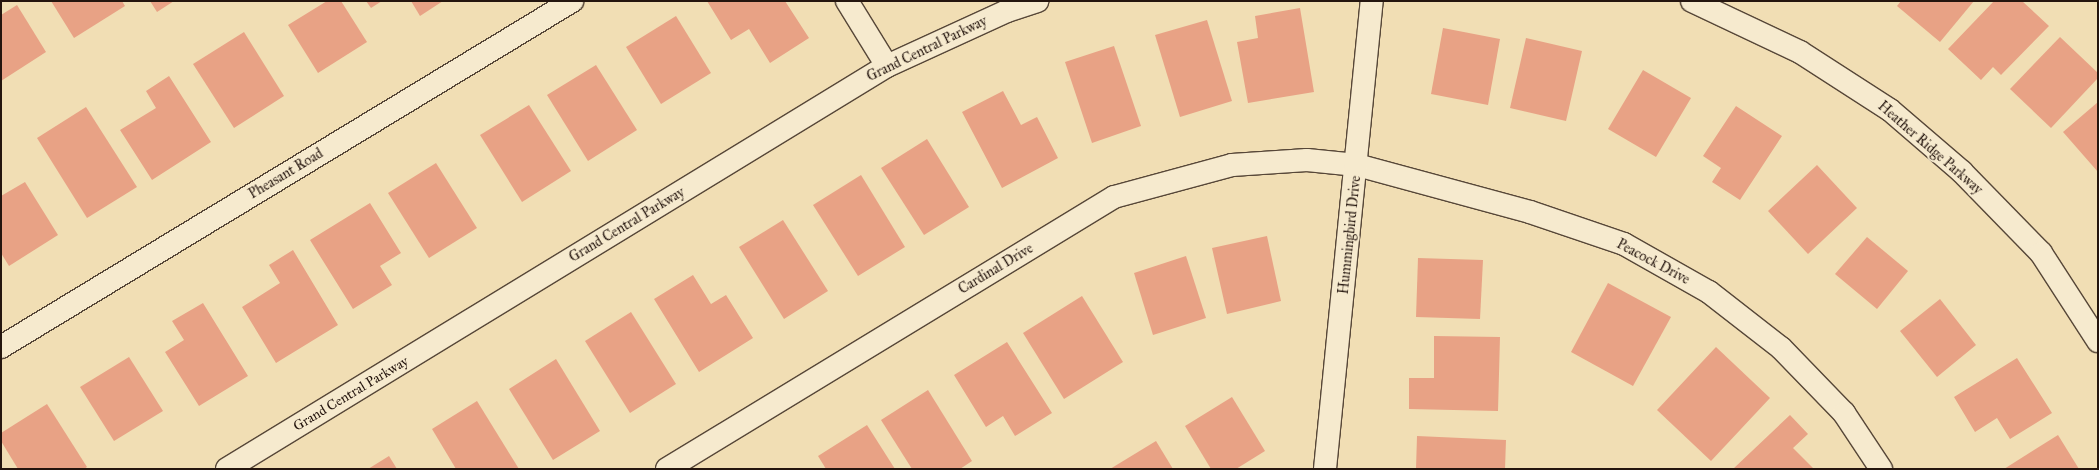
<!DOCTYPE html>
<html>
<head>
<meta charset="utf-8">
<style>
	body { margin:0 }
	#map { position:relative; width:2099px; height:470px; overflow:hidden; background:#f1deb4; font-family:"IM FELL Great Primer",serif }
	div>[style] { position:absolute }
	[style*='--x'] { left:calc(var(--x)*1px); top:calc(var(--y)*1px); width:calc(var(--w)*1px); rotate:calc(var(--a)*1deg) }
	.building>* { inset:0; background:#e8a285 }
	.roads { filter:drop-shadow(1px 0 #574738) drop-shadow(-1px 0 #574738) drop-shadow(0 1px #574738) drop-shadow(0 -1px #574738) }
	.minor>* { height:22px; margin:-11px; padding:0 11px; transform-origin:11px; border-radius:11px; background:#f6eace }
	.tertiary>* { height:22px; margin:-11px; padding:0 11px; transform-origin:11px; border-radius:11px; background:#f6eace }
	span { translate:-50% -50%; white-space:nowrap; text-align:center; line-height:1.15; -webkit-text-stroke:4px #f6eace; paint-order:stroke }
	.street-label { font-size:14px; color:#24150e }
	.frame { position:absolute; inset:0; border:2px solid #24150e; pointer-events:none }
</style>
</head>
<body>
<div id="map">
	<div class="building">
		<div style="clip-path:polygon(51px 1px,122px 1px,125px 6px,74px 38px)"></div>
		<div style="clip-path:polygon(150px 1px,174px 1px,157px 12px)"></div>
		<div style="clip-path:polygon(327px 1px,341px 1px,367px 42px,318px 73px,288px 25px)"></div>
		<div style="clip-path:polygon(366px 1px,382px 1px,371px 8px)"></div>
		<div style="clip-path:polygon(411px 1px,443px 1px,420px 16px)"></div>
		<div style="clip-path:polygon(707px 1px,785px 1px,809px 38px,770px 63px,749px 29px,731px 40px)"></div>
		<div style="clip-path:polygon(1901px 1px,1974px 1px,1940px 42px,1897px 6px)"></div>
		<div style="clip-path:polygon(1994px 1px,2022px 1px,2049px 26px,2001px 75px,1993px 67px,1981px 80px,1948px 49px)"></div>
		<div style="clip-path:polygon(17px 5px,46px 52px,1px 81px,1px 15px)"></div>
		<div style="clip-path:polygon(1300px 8px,1314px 92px,1248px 103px,1237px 42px,1258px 38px,1255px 16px)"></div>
		<div style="clip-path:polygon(676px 16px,711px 73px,661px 104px,626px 47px)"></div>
		<div style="clip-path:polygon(1207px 20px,1232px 101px,1180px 117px,1155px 35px)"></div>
		<div style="clip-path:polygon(1443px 28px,1500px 39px,1488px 105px,1431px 94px)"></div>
		<div style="clip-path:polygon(244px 32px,284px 96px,234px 128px,193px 64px)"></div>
		<div style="clip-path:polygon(2060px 37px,2098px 73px,2098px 78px,2051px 128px,2010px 89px)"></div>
		<div style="clip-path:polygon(1526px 38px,1582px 51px,1566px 121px,1510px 108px)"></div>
		<div style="clip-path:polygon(1114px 46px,1141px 126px,1092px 143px,1065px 62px)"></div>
		<div style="clip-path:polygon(596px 65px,637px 130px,588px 161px,547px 95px)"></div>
		<div style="clip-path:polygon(1643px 70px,1691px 98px,1656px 157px,1608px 129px)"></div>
		<div style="clip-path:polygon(169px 76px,211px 142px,152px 180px,120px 130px,156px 108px,146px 91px)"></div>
		<div style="clip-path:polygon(1003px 91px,1021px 125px,1037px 117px,1058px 158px,1002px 188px,962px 112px)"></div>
		<div style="clip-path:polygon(2098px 102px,2098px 172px,2063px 132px)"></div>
		<div style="clip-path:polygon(529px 105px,571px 171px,522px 202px,480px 135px)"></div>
		<div style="clip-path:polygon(1736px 106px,1782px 136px,1740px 200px,1712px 182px,1721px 168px,1703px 156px)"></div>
		<div style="clip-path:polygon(86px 107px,137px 187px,87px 218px,37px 138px)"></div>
		<div style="clip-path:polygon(927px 139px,969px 207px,924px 235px,881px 168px)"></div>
		<div style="clip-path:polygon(436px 163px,477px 228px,429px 258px,388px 193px)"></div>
		<div style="clip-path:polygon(1817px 165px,1857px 208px,1808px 254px,1768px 211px)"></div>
		<div style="clip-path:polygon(861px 175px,905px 247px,858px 276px,813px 205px)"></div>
		<div style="clip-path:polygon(25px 182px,58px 235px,9px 266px,1px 253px,1px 196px)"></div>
		<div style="clip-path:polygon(370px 203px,401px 253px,380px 266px,392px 285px,353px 309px,310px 240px)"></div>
		<div style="clip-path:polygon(783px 220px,828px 291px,784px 319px,739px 247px)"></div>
		<div style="clip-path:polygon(1267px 236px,1281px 301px,1227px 314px,1212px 248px)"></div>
		<div style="clip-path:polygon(1867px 237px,1908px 271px,1877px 309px,1835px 274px)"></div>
		<div style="clip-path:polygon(293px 250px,338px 325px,276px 363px,242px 307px,280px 283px,269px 265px)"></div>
		<div style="clip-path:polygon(1186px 256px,1206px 318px,1153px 335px,1134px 273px)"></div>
		<div style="clip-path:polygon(1418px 258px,1483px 260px,1480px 319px,1416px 317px)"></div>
		<div style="clip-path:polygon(693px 275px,711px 304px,726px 295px,753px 338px,699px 372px,654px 299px)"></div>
		<div style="clip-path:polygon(1608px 283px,1671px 317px,1633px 386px,1571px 352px)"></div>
		<div style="clip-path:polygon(1082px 296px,1123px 362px,1064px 399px,1023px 333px)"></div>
		<div style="clip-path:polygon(1940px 299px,1976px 345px,1937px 377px,1900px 331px)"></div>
		<div style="clip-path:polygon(203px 303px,248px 376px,199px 406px,165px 352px,184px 340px,172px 321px)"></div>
		<div style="clip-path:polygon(631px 312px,676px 384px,630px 413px,585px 341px)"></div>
		<div style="clip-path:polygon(1434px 336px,1500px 337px,1498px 411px,1409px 409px,1409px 378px,1434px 378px)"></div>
		<div style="clip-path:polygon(1007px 342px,1052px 413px,1015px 436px,1003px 416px,986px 427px,954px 375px)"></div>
		<div style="clip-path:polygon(1716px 347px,1770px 398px,1711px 461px,1657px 410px)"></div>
		<div style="clip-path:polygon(129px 357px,163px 411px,114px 441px,80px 387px)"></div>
		<div style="clip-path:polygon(2017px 358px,2052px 413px,2010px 439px,1997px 418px,1975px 432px,1954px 397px)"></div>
		<div style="clip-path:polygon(556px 359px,600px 431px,553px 460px,509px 389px)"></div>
		<div style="clip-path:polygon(928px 390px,972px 461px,960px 469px,912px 469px,881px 420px)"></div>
		<div style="clip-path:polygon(1232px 397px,1265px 451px,1236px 469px,1211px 469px,1185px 426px)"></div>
		<div style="clip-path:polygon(477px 401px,519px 469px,456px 469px,432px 429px)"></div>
		<div style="clip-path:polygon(47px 404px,87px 467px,84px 469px,18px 469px,1px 441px,1px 433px)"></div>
		<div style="clip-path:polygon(1790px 415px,1808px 434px,1793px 448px,1814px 469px,1733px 469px)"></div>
		<div style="clip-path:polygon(867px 425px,895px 469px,826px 469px,818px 456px)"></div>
		<div style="clip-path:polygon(2058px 435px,2079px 469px,2004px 469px)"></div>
		<div style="clip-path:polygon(1417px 436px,1506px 440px,1505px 469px,1416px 469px)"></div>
		<div style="clip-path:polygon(1156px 441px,1173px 469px,1110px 469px)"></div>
		<div style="clip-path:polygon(389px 456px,397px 469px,368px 469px)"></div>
	</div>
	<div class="roads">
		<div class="minor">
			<div style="--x:847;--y:1;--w:76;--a:58.4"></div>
			<div style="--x:1;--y:347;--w:668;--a:-31.21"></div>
			<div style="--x:667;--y:469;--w:523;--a:-31.32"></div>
			<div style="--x:1114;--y:197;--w:122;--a:-15.2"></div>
			<div style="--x:1232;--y:165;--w:75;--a:-3.8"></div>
			<div style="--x:1307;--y:160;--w:50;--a:5.7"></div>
			<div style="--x:1357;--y:165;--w:179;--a:15.2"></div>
			<div style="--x:1530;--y:212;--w:99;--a:18.8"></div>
			<div style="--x:1624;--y:244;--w:98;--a:29.5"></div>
			<div style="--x:1709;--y:292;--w:91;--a:37.9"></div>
			<div style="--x:1781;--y:348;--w:91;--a:45.9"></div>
			<div style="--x:1844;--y:413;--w:67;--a:56.5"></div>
			<div style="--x:1325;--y:469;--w:470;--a:-84.3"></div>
		</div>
		<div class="tertiary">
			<div style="--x:1692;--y:1;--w:119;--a:25.3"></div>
			<div style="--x:1800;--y:52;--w:107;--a:32.8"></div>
			<div style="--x:1890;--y:110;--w:95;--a:40.7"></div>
			<div style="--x:1962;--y:172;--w:113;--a:45.7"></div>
			<div style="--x:2041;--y:253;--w:105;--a:57.1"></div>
			<div style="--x:227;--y:469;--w:773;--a:-31.41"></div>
			<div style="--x:887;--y:66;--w:132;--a:-24.6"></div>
			<div style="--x:1007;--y:11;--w:32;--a:-18"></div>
		</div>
	</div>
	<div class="street-label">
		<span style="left:927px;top:49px;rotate:-26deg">Grand Central Parkway</span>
		<span style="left:1930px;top:148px;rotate:41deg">Heather Ridge Parkway</span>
		<span style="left:286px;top:174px;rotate:-31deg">Pheasant Road</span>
		<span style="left:627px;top:225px;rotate:-31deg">Grand Central Parkway</span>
		<span style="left:1350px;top:235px;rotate:-84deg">Hummingbird Drive</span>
		<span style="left:1653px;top:262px;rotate:28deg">Peacock Drive</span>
		<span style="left:996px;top:269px;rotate:-31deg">Cardinal Drive</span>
		<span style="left:351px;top:394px;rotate:-31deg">Grand Central Parkway</span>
	</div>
	<div class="frame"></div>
</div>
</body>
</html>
